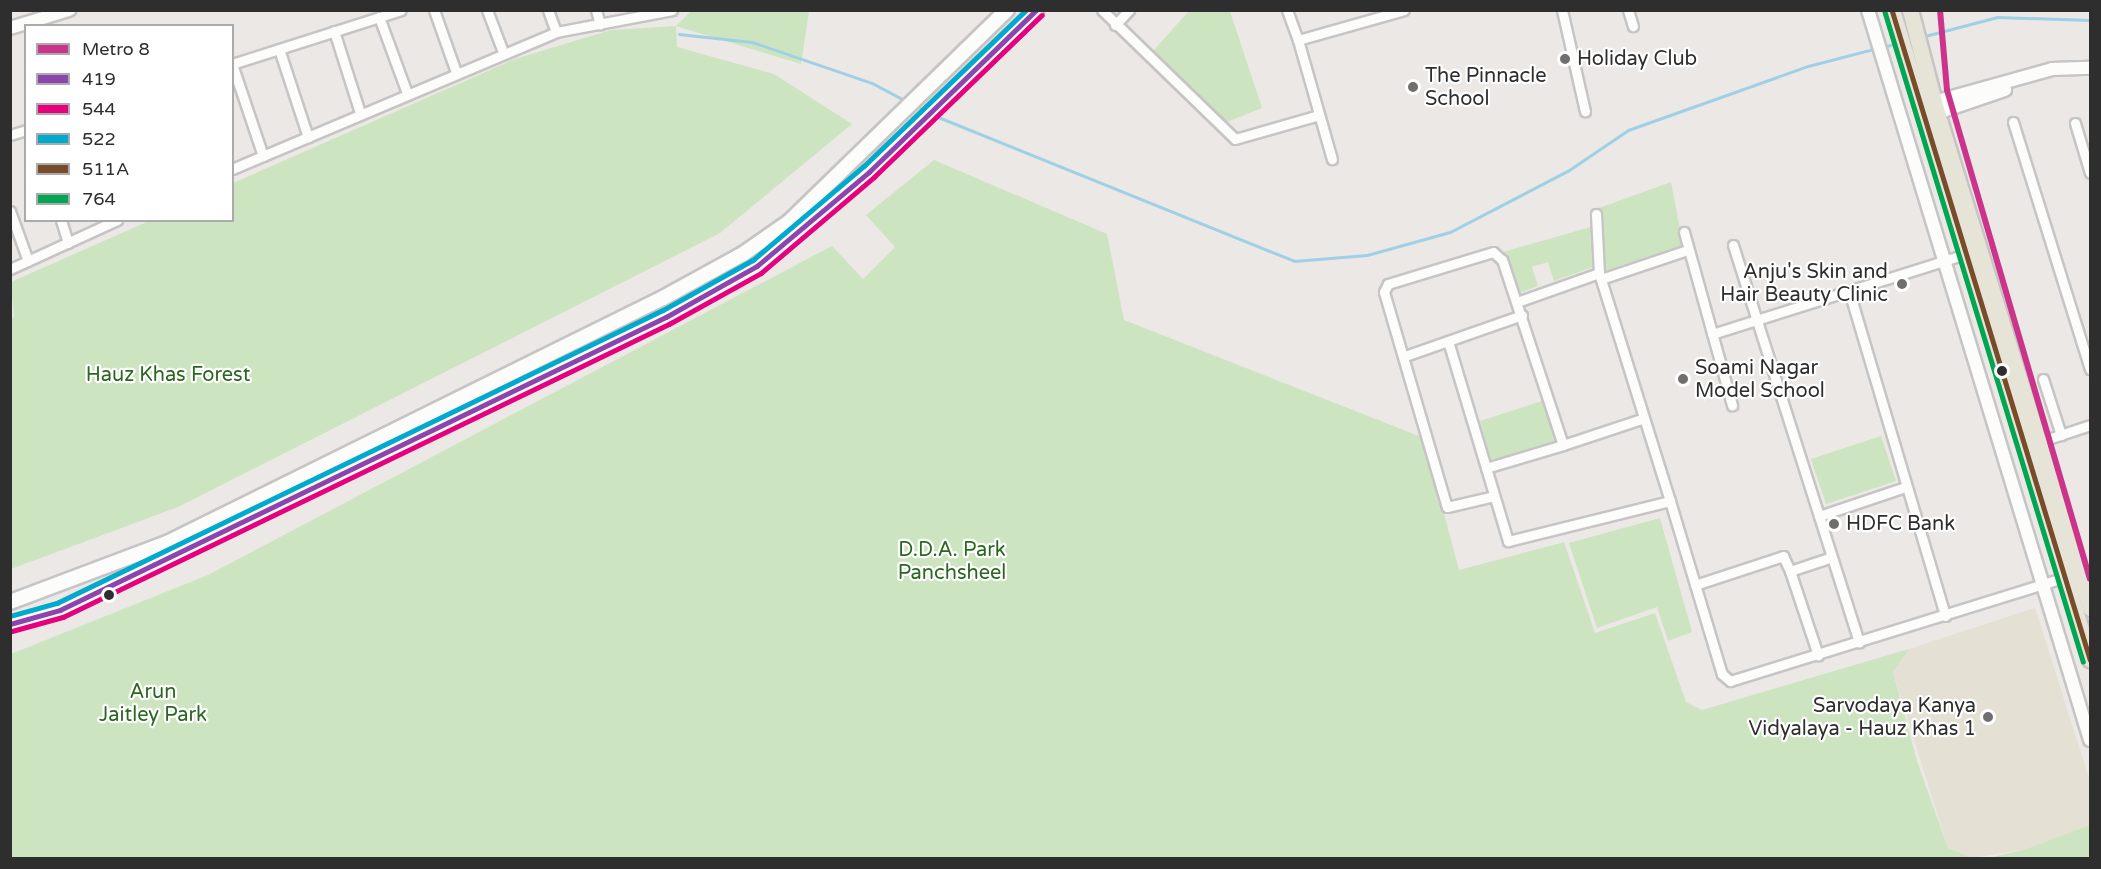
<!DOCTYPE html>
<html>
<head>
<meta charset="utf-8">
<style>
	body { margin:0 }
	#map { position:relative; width:2101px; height:869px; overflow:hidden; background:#ebe8e5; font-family:"Varela Round",sans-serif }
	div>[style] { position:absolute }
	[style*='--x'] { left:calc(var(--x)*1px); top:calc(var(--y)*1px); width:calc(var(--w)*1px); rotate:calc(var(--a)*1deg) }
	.education>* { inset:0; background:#e4e0d4 }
	.green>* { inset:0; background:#cde4c1 }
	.stream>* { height:3px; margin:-1.5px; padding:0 1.5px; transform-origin:1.5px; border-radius:1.5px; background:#9fd0e6 }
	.roads { filter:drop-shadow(2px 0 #c6c4c4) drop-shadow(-2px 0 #c6c4c4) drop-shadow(0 2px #c6c4c4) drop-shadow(0 -2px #c6c4c4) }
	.minor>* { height:9px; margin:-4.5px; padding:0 4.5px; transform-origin:4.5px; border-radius:4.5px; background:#fcfcfb }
	.tertiary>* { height:12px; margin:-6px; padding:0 6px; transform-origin:6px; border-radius:6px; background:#fcfcfb }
	.secondary>* { height:14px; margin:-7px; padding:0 7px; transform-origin:7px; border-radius:7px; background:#fcfcfb }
	.primary>* { height:15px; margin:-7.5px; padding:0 7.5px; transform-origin:7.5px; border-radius:7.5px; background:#e6e4d7 }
	.bus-1>* { height:4.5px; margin:-2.25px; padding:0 2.25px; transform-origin:2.25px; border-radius:2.25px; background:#8e44ad }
	.bus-2>* { height:4.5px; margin:-2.25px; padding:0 2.25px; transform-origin:2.25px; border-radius:2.25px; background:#e5007d }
	.bus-3>* { height:4.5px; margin:-2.25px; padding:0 2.25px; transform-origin:2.25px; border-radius:2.25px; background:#00a9ce }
	.bus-4>* { height:4.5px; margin:-2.25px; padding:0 2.25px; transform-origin:2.25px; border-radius:2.25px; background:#7a4b2a }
	.bus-5>* { height:4.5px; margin:-2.25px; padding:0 2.25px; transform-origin:2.25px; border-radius:2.25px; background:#00a651 }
	.metro-1>* { height:6px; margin:-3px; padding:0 3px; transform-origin:3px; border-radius:3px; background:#cc338b }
	.dots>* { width:16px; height:16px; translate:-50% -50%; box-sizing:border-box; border:3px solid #fff; border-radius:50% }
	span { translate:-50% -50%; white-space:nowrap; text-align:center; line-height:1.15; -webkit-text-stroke:4.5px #fff; paint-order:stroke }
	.poi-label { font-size:20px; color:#2e2e2e }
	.left { translate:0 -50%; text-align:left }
	.right { translate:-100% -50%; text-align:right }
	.park-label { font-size:20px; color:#2c6721 }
	.frame { position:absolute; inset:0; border:12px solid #2e2e2e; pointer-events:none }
	.legend { position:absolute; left:24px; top:24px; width:210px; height:198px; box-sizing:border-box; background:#fff; border:2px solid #ababab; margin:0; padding:8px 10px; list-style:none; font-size:18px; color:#2e2e2e }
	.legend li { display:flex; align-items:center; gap:12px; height:30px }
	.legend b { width:30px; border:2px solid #ababab }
</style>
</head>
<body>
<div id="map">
	<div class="education">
		<div style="clip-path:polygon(2035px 608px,2090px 781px,2090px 825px,2026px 849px,1973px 858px,1948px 848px,1893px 672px,1909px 649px)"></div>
	</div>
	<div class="green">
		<div style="clip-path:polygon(691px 11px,809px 11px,801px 64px,676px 26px,677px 47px,774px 74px,852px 124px,720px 233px,178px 507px,11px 569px,10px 318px,14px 317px,11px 282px,149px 221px,232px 220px,233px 183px,515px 59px,611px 30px,676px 26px)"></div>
		<div style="clip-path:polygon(1189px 11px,1230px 11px,1262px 108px,1227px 122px,1153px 51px)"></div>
		<div style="clip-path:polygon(934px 160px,1107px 234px,1124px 320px,1424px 438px,1459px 570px,1564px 542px,1595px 633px,1655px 613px,1686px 702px,1702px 710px,1909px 649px,1893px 672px,1917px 761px,1948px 848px,1973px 858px,11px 858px,11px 654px,208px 575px,832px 246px,863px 279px,895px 247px,866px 215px)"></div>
		<div style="clip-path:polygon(1671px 182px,1683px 245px,1604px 271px,1599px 208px)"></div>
		<div style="clip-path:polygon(1591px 227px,1593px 267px,1554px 281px,1548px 262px,1532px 267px,1538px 286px,1517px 294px,1503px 252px)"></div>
		<div style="clip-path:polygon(1542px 401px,1555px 442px,1491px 460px,1480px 421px)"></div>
		<div style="clip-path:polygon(1881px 436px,1896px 481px,1826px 504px,1811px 459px)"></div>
		<div style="clip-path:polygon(1660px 518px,1692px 632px,1668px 641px,1657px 607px,1597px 628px,1569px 543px)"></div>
		<div style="clip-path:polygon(2090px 825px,2090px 858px,1989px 858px,2026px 849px)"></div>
	</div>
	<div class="stream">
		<div style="--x:679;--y:34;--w:73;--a:6.3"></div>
		<div style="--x:752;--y:42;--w:127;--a:18.9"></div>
		<div style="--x:872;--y:83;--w:38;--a:28"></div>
		<div style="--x:1921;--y:37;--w:79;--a:-14.7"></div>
		<div style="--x:1997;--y:17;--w:93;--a:1.8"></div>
		<div style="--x:1883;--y:47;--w:15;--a:-16"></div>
		<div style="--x:914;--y:105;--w:15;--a:28"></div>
		<div style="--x:933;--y:115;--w:389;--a:22"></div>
		<div style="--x:1294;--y:261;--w:73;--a:-4.7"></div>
		<div style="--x:1367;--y:255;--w:86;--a:-15.5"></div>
		<div style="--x:1450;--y:232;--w:134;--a:-27.5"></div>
		<div style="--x:1569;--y:170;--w:71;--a:-34.1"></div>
		<div style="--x:1628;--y:130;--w:191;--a:-19.6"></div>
		<div style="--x:1808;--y:66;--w:71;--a:-14.6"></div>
	</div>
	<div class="roads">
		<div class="minor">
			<div style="--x:434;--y:10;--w:66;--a:70.5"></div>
			<div style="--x:487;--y:10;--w:45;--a:69.1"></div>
			<div style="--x:548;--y:10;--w:23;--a:70"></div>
			<div style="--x:596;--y:10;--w:15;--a:74"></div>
			<div style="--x:1102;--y:10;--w:185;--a:44.1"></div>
			<div style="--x:1235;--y:139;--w:87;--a:-15.9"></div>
			<div style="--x:1287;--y:10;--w:32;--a:70"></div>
			<div style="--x:1298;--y:40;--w:110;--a:-15.8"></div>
			<div style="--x:1562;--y:10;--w:104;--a:77.2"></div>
			<div style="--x:1628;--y:10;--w:17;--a:73"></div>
			<div style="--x:379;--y:17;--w:81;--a:69.8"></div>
			<div style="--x:1115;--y:25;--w:21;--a:-47"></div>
			<div style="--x:334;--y:31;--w:86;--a:72.4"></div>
			<div style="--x:1298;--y:40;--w:124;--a:74.1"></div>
			<div style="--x:279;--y:49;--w:93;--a:71.8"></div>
			<div style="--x:2013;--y:122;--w:259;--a:72.7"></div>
			<div style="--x:2075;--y:123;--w:52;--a:73.3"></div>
			<div style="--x:10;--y:135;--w:17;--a:-17"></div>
			<div style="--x:263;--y:156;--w:97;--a:-108.6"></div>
			<div style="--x:232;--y:64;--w:177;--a:-17.7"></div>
			<div style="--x:232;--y:169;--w:352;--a:-22.9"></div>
			<div style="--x:556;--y:32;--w:118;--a:-10.7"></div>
			<div style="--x:10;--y:211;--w:53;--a:70.2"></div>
			<div style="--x:1596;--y:214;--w:59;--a:87.1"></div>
			<div style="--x:61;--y:220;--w:24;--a:73"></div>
			<div style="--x:1684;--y:232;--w:180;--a:74.5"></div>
			<div style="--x:1733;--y:245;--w:417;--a:72.4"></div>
			<div style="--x:10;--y:269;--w:118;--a:-24.6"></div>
			<div style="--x:1601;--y:279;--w:91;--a:-18.6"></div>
			<div style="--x:1849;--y:291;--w:339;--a:73.5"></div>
			<div style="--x:1712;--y:334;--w:266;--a:-17.5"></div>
			<div style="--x:1448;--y:341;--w:209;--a:73.3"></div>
			<div style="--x:1508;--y:541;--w:167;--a:-13.9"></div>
			<div style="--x:1670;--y:501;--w:239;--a:-107.3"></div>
			<div style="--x:1599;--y:273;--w:87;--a:160.5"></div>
			<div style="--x:1405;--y:356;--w:124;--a:-19.3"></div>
			<div style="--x:2043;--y:379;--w:59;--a:72.2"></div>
			<div style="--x:2039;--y:442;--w:54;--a:-18.4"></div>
			<div style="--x:1563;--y:445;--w:85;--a:-18.4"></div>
			<div style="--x:1486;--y:468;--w:80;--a:-16.6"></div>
			<div style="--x:1563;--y:445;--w:195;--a:-108.2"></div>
			<div style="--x:1502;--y:260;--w:12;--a:-138"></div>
			<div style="--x:1493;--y:252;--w:110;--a:163.1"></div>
			<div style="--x:1388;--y:284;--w:9;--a:117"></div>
			<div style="--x:1384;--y:292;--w:224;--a:73.7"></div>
			<div style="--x:1447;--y:507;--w:48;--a:-13.2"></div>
			<div style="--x:1670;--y:501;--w:181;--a:73.3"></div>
			<div style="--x:1722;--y:674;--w:11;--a:41"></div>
			<div style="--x:1730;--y:681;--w:352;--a:-17.2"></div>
			<div style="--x:1819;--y:516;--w:91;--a:-18.6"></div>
			<div style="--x:1790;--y:571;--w:89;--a:71.6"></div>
			<div style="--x:1695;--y:585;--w:93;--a:-18.2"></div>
			<div style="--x:1783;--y:556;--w:17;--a:65"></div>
			<div style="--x:1790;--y:571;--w:44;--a:-18.4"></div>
		</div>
		<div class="tertiary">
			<div style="--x:1868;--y:10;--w:763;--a:73.08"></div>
			<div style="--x:10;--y:28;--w:62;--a:-17"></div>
			<div style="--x:1934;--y:102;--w:123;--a:-15.6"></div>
			<div style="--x:2052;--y:69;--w:38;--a:-2"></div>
			<div style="--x:1937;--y:113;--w:72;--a:-18.7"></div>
		</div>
		<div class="secondary">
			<div style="--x:10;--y:602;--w:168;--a:-20.6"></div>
			<div style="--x:167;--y:543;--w:553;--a:-26.29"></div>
			<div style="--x:663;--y:298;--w:91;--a:-28.8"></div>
			<div style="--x:743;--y:254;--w:56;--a:-34.8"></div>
			<div style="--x:789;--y:222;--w:304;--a:-44.2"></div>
			<div style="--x:10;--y:624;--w:52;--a:-15.6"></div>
			<div style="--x:60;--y:610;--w:673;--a:-25.8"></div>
			<div style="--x:666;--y:317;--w:104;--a:-29.3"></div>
			<div style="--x:757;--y:266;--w:146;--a:-40"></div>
			<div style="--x:869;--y:172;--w:233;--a:-44"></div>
		</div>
		<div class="primary">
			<div style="--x:1892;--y:10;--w:679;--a:73.03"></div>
			<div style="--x:1910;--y:10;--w:106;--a:75.3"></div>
			<div style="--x:1937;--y:113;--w:518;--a:72.82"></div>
		</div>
	</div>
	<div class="bus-1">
		<div style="--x:10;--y:624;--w:52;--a:-15.6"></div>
		<div style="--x:60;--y:610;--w:673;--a:-25.8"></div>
		<div style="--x:666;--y:317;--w:104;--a:-29.3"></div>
		<div style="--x:757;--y:266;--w:146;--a:-40"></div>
		<div style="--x:869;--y:172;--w:233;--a:-44.1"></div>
	</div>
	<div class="bus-2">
		<div style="--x:12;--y:631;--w:53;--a:-15.4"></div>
		<div style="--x:63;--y:617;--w:673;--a:-25.8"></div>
		<div style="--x:669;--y:324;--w:105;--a:-29"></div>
		<div style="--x:761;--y:273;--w:148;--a:-40.3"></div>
		<div style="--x:874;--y:177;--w:233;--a:-44"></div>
	</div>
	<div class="bus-3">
		<div style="--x:10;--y:616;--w:49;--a:-15.5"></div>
		<div style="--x:57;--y:603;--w:673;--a:-25.8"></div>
		<div style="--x:663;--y:310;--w:103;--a:-29.1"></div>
		<div style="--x:753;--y:260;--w:145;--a:-40.3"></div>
		<div style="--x:864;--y:166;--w:225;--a:-43.9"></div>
	</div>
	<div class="bus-4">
		<div style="--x:1892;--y:10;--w:679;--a:73.03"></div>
	</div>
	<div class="bus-5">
		<div style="--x:1885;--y:12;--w:679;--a:73.03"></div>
	</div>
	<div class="metro-1">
		<div style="--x:1940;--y:10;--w:80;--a:85"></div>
		<div style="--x:1947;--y:90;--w:509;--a:73.7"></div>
	</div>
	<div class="dots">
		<div style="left:1565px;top:59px;background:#706f6e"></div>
		<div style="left:1413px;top:87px;background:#706f6e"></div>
		<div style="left:1902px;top:284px;background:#706f6e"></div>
		<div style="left:2002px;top:371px;background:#2e2e2e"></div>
		<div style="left:1683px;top:379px;background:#706f6e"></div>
		<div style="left:1834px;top:524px;background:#706f6e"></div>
		<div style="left:109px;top:595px;background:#2e2e2e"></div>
		<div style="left:1988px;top:717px;background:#706f6e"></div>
	</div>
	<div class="poi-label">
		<span class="left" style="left:1577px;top:59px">Holiday Club</span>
		<span class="left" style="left:1425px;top:88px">The Pinnacle<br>School</span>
		<span class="right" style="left:1888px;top:284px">Anju's Skin and<br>Hair Beauty Clinic</span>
		<span class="left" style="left:1695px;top:380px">Soami Nagar<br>Model School</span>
		<span class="left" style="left:1846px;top:524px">HDFC Bank</span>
		<span class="right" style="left:1976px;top:718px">Sarvodaya Kanya<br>Vidyalaya - Hauz Khas 1</span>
	</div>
	<div class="park-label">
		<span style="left:168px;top:375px">Hauz Khas Forest</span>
		<span style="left:952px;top:562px">D.D.A. Park<br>Panchsheel</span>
		<span style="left:153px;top:704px">Arun<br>Jaitley Park</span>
	</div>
	<div class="frame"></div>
	<ul class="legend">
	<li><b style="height:8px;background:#cc338b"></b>Metro 8</li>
	<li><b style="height:8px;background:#8e44ad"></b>419</li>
	<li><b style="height:8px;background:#e5007d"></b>544</li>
	<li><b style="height:8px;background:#00a9ce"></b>522</li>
	<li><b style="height:8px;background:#7a4b2a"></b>511A</li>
	<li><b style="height:8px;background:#00a651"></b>764</li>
	</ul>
</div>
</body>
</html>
